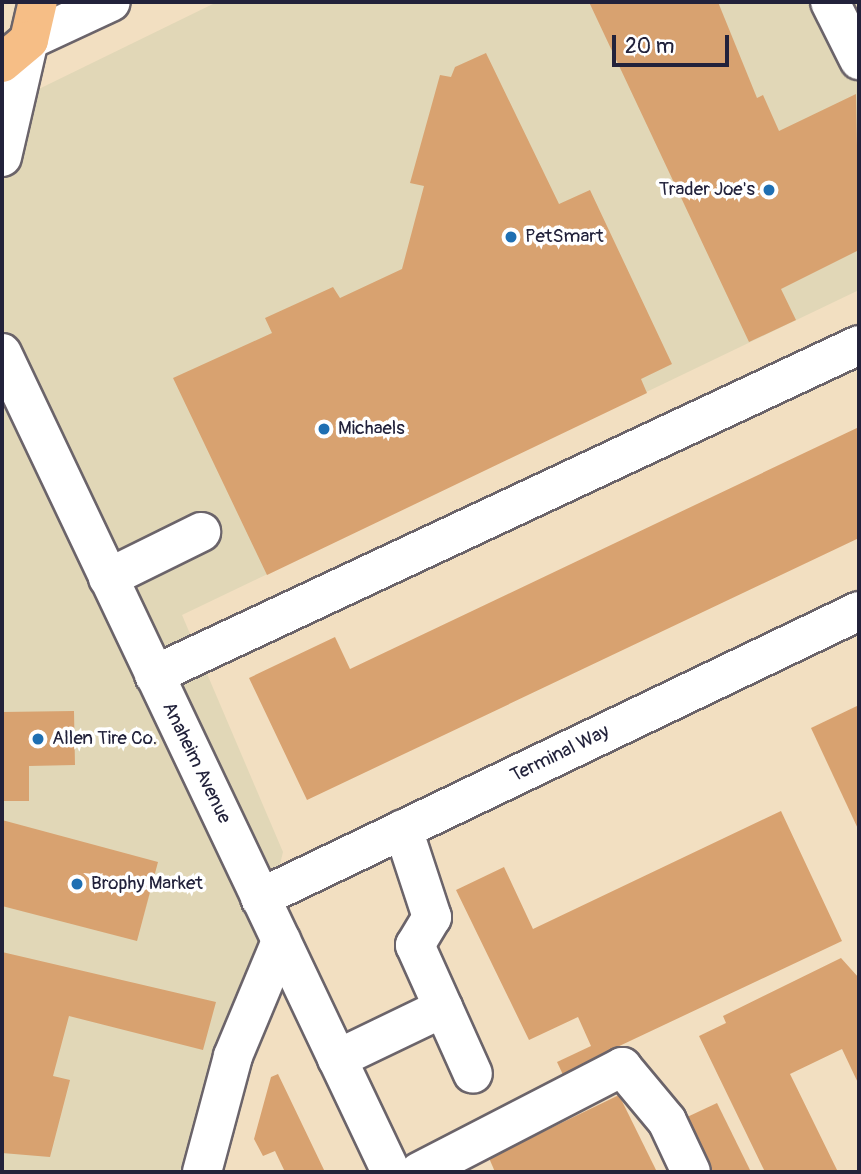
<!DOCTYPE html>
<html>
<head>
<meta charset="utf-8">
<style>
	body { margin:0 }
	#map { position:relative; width:861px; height:1174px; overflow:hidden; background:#f2dfc1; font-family:Pangolin,sans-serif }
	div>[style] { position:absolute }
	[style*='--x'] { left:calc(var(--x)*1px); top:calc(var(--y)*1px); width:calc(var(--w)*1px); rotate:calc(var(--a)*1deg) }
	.built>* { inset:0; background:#e1d7b7 }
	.building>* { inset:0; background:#d8a270 }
	.roads { filter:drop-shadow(2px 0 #6b646a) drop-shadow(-2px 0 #6b646a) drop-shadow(0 2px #6b646a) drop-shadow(0 -2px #6b646a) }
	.minor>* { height:38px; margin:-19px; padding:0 19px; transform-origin:19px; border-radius:19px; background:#fff }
	.major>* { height:38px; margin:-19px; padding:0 19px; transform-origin:19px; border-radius:19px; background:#f6be86 }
	.dots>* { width:19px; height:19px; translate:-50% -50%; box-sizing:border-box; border:4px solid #fff; border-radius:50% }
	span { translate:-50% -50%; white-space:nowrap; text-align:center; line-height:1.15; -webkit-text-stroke:7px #fff; paint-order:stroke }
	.poi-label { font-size:19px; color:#22223b }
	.right { translate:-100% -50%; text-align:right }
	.left { translate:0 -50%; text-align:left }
	.street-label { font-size:19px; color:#22223b }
	.frame { position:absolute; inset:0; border:4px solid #22223b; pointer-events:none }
	.scale { position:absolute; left:612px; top:35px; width:117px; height:32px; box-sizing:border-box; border:4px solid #22223b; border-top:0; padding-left:9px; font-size:21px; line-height:24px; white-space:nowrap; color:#22223b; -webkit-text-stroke:5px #fff; paint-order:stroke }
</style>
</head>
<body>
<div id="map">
	<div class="built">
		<div style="clip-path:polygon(217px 2px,859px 2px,859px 290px,182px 615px,283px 852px,204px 1172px,2px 1172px,2px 107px)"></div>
	</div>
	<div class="building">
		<div style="clip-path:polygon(589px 2px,718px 2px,757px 98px,763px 95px,779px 131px,856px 94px,859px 250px,781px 289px,796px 320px,749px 342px)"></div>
		<div style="clip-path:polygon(486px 53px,559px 204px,590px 190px,672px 364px,641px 379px,647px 393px,267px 575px,173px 378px,272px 333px,265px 318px,333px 287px,340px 298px,402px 269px,424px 186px,410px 183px,440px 75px,451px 77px,455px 67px)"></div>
		<div style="clip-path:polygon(859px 427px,859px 538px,307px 800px,249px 678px,335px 637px,350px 669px)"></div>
		<div style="clip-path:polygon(859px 705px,859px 831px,811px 728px)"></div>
		<div style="clip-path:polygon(74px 711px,75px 765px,29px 766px,29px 801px,2px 801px,2px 712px)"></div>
		<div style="clip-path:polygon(781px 811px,842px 941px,596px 1057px,599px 1063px,565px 1079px,557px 1062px,591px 1046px,578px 1017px,529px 1040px,456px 890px,504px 867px,533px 929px)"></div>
		<div style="clip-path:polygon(2px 820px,158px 862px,137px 941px,2px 906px)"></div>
		<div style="clip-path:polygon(2px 952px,216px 1002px,203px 1050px,69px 1016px,53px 1076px,70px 1080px,50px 1157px,2px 1153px)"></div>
		<div style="clip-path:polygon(841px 958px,859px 978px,859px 1085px,842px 1049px,790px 1074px,838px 1172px,765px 1172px,699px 1036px,726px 1023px,723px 1016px)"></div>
		<div style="clip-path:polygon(278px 1074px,325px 1172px,285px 1172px,275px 1151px,263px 1156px,254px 1139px,271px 1077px)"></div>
		<div style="clip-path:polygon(619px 1095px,657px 1172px,495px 1172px,489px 1158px)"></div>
		<div style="clip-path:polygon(717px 1103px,751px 1172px,712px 1172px,685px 1118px)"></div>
	</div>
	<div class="roads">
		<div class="minor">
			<div style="--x:830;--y:2;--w:65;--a:63.4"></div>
			<div style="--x:2;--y:157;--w:120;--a:-77"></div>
			<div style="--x:29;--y:40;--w:90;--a:-24.9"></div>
			<div style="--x:2;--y:353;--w:907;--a:64.59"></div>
			<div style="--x:108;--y:578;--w:104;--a:-26.3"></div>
			<div style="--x:154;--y:675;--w:778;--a:-25.08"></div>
			<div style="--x:403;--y:829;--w:93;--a:71.8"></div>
			<div style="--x:432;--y:917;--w:33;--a:121"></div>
			<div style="--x:415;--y:945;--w:141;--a:65.8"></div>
			<div style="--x:260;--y:898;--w:664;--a:-25.6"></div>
			<div style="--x:337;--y:1059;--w:118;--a:-25.7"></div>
			<div style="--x:202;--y:1172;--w:120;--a:-75"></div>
			<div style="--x:233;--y:1056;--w:125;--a:-67.3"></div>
			<div style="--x:419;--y:1172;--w:229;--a:-27.3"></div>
			<div style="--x:622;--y:1067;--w:70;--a:50.2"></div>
			<div style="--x:667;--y:1121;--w:56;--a:64.8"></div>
		</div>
		<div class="major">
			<div style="--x:29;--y:40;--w:39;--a:-77"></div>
			<div style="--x:2;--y:63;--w:35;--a:-40"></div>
		</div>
	</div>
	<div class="dots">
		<div style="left:769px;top:190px;background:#1f6fb2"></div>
		<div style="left:511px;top:237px;background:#1f6fb2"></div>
		<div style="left:324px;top:429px;background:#1f6fb2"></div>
		<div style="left:38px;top:739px;background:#1f6fb2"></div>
		<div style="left:77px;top:884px;background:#1f6fb2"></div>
	</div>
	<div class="poi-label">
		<span class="right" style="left:755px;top:190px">Trader Joe's</span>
		<span class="left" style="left:525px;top:237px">PetSmart</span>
		<span class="left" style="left:338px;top:429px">Michaels</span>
		<span class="left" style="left:52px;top:739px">Allen Tire Co.</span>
		<span class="left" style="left:91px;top:884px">Brophy Market</span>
	</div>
	<div class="street-label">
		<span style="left:560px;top:754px;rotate:-26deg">Terminal Way</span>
		<span style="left:196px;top:763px;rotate:64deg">Anaheim Avenue</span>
	</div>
	<div class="frame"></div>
	<div class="scale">20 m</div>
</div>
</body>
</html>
